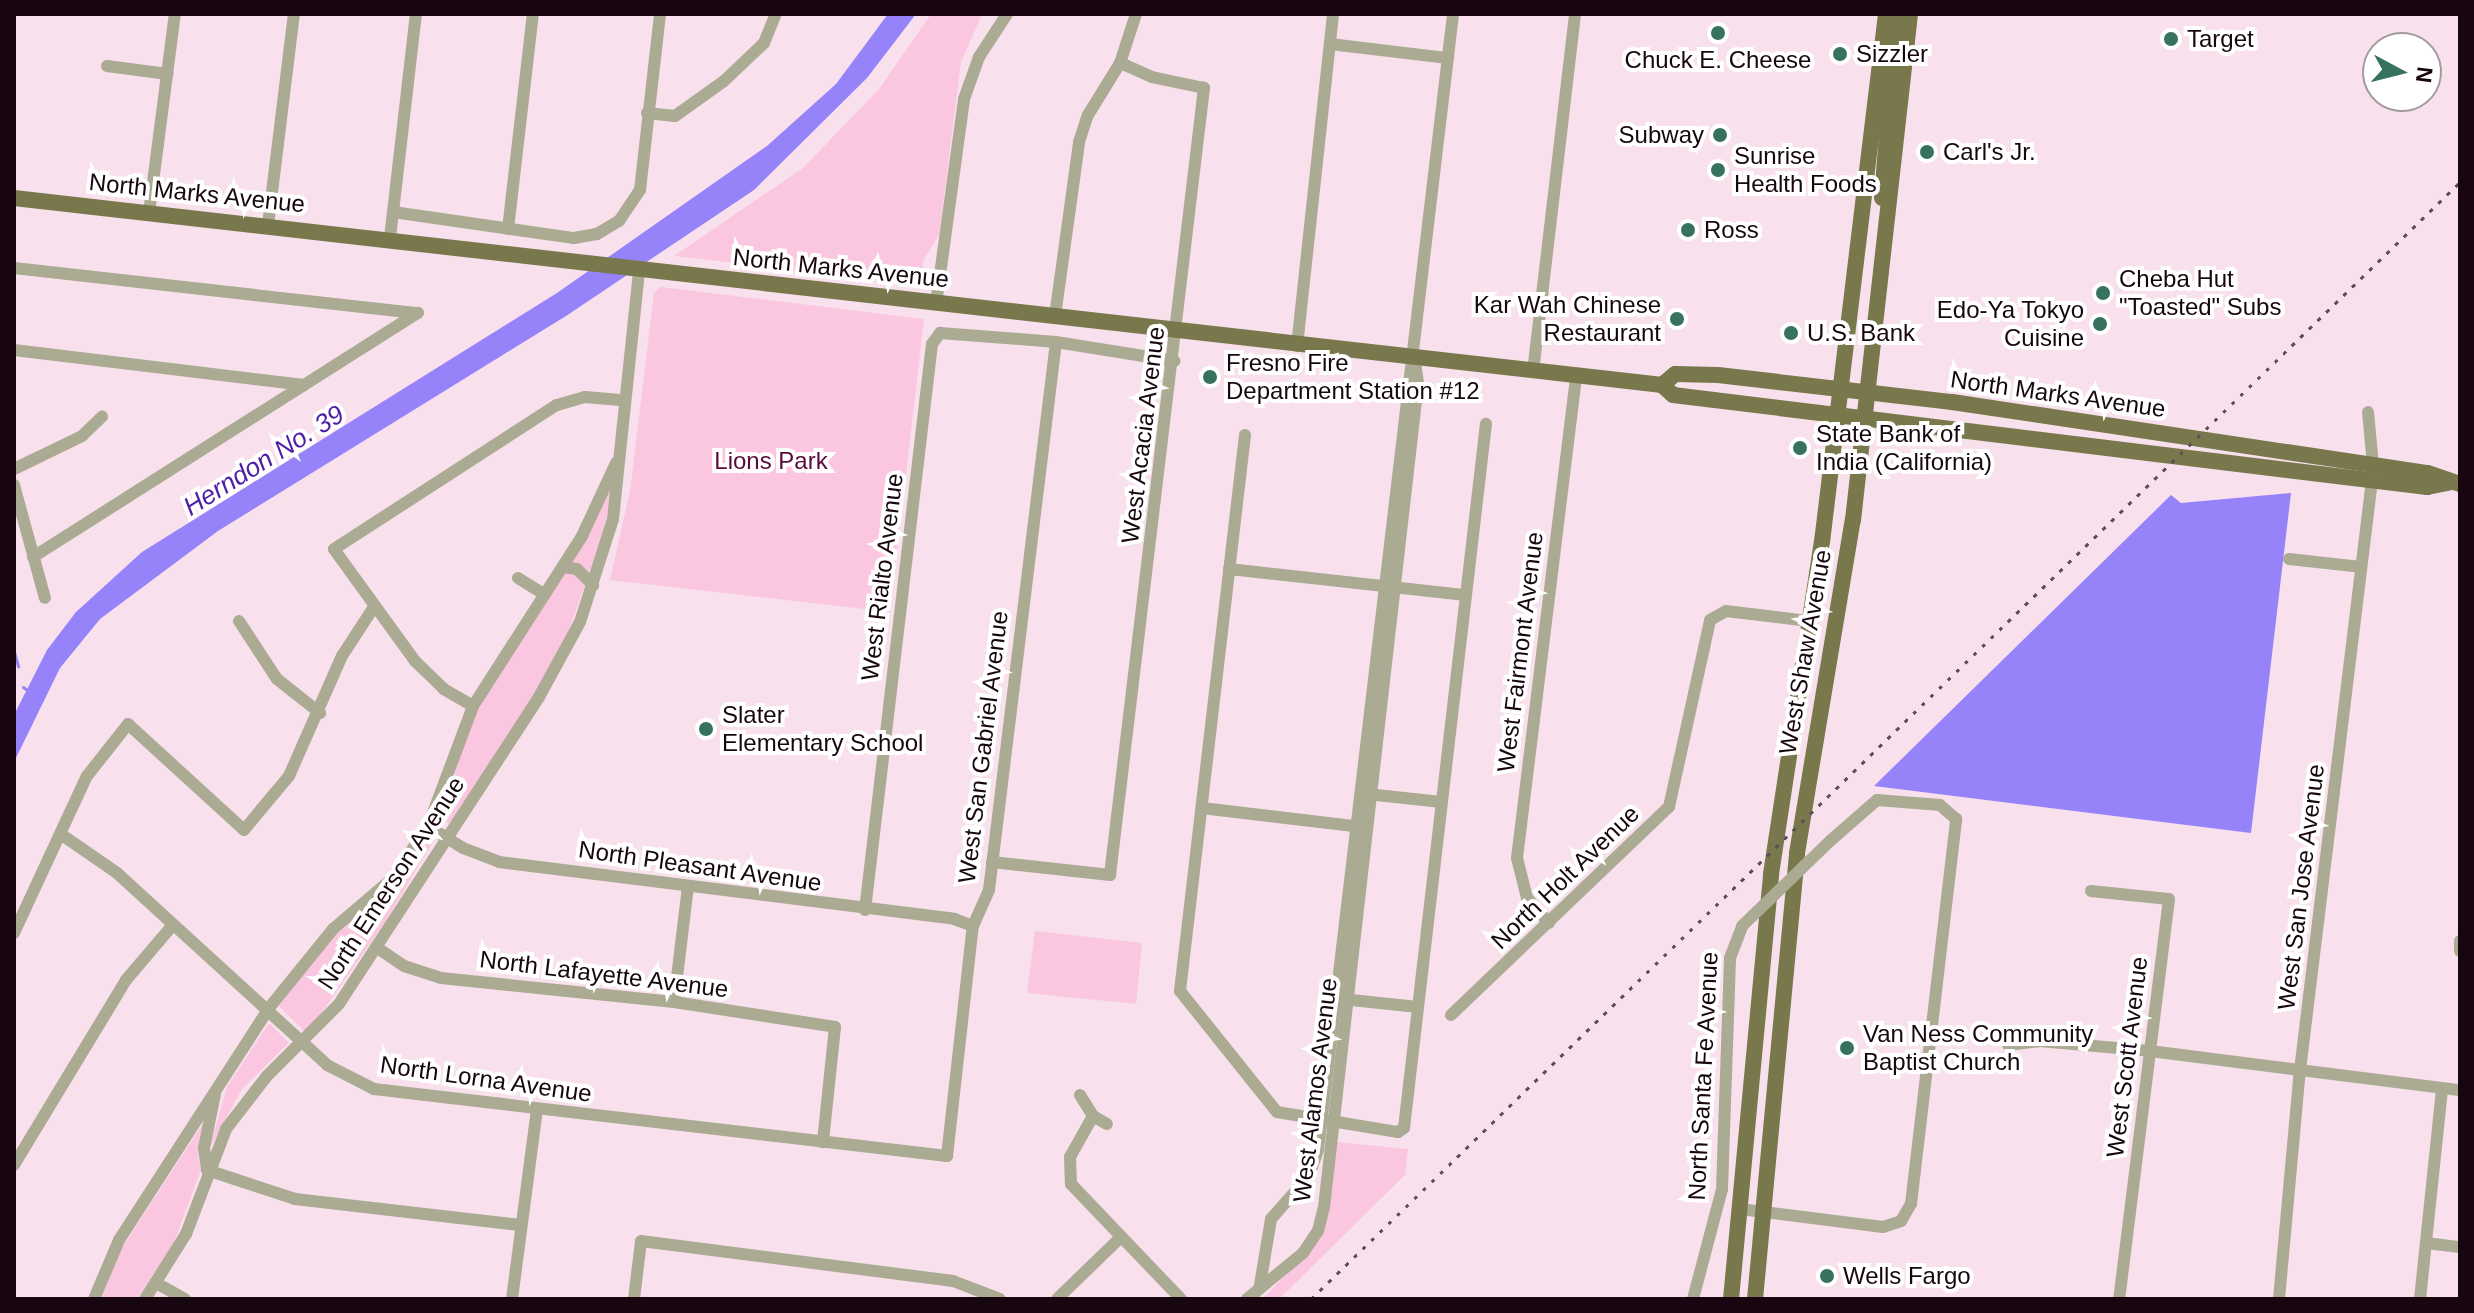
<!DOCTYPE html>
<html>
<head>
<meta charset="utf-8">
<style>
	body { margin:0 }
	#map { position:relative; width:2474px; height:1313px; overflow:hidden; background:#f8e1ec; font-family:Helvetica,sans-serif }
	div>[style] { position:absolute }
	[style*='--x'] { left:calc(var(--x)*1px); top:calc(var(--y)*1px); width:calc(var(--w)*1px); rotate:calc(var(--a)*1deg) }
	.green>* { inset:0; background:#fbc6df }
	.water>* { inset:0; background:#9683fa }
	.stream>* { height:3px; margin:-1.5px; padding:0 1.5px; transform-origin:1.5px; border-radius:1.5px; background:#9683fa }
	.minor>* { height:12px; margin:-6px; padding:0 6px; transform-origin:6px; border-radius:6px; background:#abab94 }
	.major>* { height:16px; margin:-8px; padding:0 8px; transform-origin:8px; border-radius:8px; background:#78784c }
	.rail>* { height:3px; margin-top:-1.5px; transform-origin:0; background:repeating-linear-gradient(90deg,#604d56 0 4px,transparent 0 12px) }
	.minor-bridge>* { height:12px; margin:-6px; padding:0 6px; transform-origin:6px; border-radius:6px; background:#abab94 }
	.dots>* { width:22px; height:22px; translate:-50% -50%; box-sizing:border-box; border:4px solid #fff; border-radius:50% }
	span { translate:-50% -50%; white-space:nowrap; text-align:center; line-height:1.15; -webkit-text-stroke:8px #fff; paint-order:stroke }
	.poi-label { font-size:24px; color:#17060f }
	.left { translate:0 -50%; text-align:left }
	.right { translate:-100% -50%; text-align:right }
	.street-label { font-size:24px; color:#17060f }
	.park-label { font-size:24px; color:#590a3b }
	.water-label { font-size:26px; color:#4b1da8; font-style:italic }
	.frame { position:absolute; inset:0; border:16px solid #17060f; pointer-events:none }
	.north { position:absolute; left:2362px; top:32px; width:80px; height:80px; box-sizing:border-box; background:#fff; border:2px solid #a29b9f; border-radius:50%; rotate:97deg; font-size:22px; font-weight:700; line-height:32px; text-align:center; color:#17060f }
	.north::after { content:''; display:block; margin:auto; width:28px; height:36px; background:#36725d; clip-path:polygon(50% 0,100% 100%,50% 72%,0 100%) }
</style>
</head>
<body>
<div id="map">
	<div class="green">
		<div style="clip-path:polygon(931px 14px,982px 14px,961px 62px,939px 235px,923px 261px,921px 278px,914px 283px,674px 256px,803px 168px,879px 89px)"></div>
		<div style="clip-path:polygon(661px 287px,924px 319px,890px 612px,610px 580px,630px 491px,654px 293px)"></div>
		<div style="clip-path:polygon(612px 482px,605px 526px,569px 631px,540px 687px,450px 824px,442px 819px,469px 723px,593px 526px)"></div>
		<div style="clip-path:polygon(427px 838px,433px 842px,385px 922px,307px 1034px,279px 1006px,320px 949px,393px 884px)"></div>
		<div style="clip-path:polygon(1035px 931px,1142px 943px,1136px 1004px,1027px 993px)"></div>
		<div style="clip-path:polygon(269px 1023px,289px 1043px,242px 1089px,209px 1150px,227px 1087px)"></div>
		<div style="clip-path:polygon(211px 1111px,198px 1156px,201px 1170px,174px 1242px,137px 1299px,101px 1299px,120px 1251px)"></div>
		<div style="clip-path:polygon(1337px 1142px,1408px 1149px,1405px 1175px,1279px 1299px,1263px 1299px,1324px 1233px)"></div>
	</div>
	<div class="water">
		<div style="clip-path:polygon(888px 14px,916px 14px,867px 78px,754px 190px,566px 316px,218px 531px,100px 619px,60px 668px,14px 762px,14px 715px,47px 650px,76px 612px,142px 552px,557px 293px,767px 146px,836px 84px)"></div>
		<div style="clip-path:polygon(2291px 493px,2251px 833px,1874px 786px,2171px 495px,2181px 503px)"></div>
	</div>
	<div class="stream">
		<div style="--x:14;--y:652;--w:15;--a:74"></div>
		<div style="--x:23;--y:687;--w:9;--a:36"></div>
	</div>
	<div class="minor">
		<div style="--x:1330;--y:44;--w:119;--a:6.8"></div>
		<div style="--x:107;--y:66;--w:61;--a:7.6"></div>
		<div style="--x:647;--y:113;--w:28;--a:6"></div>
		<div style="--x:675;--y:116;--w:60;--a:-35.5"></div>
		<div style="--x:724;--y:81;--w:55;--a:-43.5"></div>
		<div style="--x:764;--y:43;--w:31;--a:-68"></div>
		<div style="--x:393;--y:212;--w:183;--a:8.2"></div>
		<div style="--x:574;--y:238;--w:23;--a:-10"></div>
		<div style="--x:597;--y:234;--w:26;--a:-31"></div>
		<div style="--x:619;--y:221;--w:37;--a:-56"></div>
		<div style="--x:640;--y:190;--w:177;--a:-83.5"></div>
		<div style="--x:149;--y:213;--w:201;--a:-82.6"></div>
		<div style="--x:268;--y:225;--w:213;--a:-83"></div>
		<div style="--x:508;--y:229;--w:216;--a:-83.4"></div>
		<div style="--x:390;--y:238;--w:226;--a:-83.4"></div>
		<div style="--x:14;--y:268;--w:406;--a:6.4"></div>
		<div style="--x:936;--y:304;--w:207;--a:-82.2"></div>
		<div style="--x:964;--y:99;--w:45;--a:-70.3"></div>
		<div style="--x:979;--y:57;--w:51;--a:-56.9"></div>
		<div style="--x:1055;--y:316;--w:176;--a:-82.1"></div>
		<div style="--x:1079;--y:142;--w:28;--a:-72"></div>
		<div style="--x:1088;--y:115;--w:61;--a:-58.4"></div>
		<div style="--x:1120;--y:63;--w:52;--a:-71.9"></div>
		<div style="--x:1297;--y:346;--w:334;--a:-83.8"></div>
		<div style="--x:14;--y:350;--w:292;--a:6.9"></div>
		<div style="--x:1533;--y:372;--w:360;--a:-83.3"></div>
		<div style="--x:2368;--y:412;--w:53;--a:84.6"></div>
		<div style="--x:1245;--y:435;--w:560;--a:96.67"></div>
		<div style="--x:1180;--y:991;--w:155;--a:51.3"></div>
		<div style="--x:1277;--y:1112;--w:123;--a:9.4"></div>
		<div style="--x:1398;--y:1132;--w:7;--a:-34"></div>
		<div style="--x:1404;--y:1128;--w:709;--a:-83.36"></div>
		<div style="--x:14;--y:469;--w:76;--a:-25.9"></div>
		<div style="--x:82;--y:436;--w:28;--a:-44"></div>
		<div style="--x:14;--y:485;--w:117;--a:74.7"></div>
		<div style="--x:33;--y:557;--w:456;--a:-32.4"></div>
		<div style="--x:2289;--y:559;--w:72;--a:6.3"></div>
		<div style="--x:563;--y:567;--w:14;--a:8"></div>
		<div style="--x:577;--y:569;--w:23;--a:45"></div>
		<div style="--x:1229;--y:569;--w:238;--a:6.3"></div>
		<div style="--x:518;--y:578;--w:31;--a:32"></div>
		<div style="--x:239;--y:621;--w:69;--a:56.8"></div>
		<div style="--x:277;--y:679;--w:55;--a:38.3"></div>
		<div style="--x:473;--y:706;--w:34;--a:-150"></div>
		<div style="--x:444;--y:689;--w:40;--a:-136"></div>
		<div style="--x:415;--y:661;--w:138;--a:-125.9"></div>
		<div style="--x:334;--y:549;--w:265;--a:-32.9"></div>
		<div style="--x:557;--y:405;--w:29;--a:-16"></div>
		<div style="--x:585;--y:397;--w:38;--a:5"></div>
		<div style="--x:1367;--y:794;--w:75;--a:6.1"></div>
		<div style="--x:1202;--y:808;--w:161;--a:6.8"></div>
		<div style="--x:428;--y:826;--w:41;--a:32.2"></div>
		<div style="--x:463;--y:848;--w:39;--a:21"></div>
		<div style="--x:499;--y:862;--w:459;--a:7.1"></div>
		<div style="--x:954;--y:919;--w:20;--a:20"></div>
		<div style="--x:62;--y:835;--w:67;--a:34.6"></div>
		<div style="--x:117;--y:873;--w:285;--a:42.4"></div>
		<div style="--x:327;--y:1065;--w:53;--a:27.1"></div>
		<div style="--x:374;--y:1089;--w:577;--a:6.67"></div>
		<div style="--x:947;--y:1156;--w:231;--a:-83.6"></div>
		<div style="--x:973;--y:926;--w:39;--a:-66"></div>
		<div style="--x:989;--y:890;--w:552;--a:-83.03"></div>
		<div style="--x:992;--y:862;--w:119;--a:6.3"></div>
		<div style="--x:1110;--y:875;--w:793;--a:-83.19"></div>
		<div style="--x:1204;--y:88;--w:53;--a:-168.1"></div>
		<div style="--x:1152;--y:77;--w:35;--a:-156"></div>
		<div style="--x:2091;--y:891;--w:78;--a:5.9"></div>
		<div style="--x:2169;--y:899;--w:403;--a:97.1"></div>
		<div style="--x:865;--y:910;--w:570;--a:-83.25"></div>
		<div style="--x:932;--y:344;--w:14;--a:-54"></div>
		<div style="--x:940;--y:333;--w:116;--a:4.4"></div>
		<div style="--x:1056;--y:342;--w:120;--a:9.1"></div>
		<div style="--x:1549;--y:923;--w:33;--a:-131"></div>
		<div style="--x:1527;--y:898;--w:41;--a:-104"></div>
		<div style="--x:1517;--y:858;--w:485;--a:-83"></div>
		<div style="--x:14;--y:933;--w:173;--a:-65.1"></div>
		<div style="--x:87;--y:776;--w:66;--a:-51.7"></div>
		<div style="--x:128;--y:724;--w:157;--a:42.4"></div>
		<div style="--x:244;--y:830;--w:70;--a:-50.2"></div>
		<div style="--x:289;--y:776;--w:131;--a:-66.2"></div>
		<div style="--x:342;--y:656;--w:59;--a:-56.9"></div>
		<div style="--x:2460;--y:941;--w:10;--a:90"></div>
		<div style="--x:376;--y:947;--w:34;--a:34"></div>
		<div style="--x:404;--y:966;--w:39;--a:18"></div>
		<div style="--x:441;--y:978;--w:234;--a:5.9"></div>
		<div style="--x:674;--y:1002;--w:163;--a:8.8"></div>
		<div style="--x:835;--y:1027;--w:116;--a:96"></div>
		<div style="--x:1342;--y:999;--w:76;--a:6"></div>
		<div style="--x:674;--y:1002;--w:117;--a:-83.1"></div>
		<div style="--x:1451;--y:1015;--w:301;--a:-43.7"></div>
		<div style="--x:1669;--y:807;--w:191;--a:-77.6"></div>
		<div style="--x:1710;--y:620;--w:18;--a:-29"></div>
		<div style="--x:1726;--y:611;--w:84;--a:6.9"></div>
		<div style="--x:2008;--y:1045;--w:31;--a:-7"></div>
		<div style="--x:2039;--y:1041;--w:111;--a:5.1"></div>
		<div style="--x:2150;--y:1051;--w:312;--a:7.2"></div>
		<div style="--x:215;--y:1094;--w:55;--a:101.5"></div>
		<div style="--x:204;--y:1148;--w:22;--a:82"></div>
		<div style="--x:207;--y:1170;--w:93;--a:18.2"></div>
		<div style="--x:295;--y:1199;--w:226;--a:6.6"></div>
		<div style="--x:1080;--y:1095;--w:25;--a:58"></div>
		<div style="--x:1093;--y:1116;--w:16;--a:30"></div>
		<div style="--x:1093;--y:1116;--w:47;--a:119.3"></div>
		<div style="--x:1070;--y:1157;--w:27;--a:88"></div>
		<div style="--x:1071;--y:1184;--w:159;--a:46.3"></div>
		<div style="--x:14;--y:1165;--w:216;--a:-58.8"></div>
		<div style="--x:126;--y:980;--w:71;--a:-49.6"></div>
		<div style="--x:1740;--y:1209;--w:144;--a:7.2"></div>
		<div style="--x:1883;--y:1227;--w:19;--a:-18"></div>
		<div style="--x:1901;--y:1221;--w:20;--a:-60"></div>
		<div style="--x:1911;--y:1204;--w:388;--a:-83.3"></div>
		<div style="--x:1956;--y:819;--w:21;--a:-139"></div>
		<div style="--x:1940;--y:805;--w:63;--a:-175.5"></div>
		<div style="--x:1877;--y:800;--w:62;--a:138.9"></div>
		<div style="--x:2426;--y:1243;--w:34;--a:7"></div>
		<div style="--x:156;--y:1283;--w:33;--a:29"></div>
		<div style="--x:1260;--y:1285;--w:67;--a:-80.5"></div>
		<div style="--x:1271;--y:1219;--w:57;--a:-48.5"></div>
		<div style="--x:1309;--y:1176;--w:28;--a:-71"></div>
		<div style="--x:1318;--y:1150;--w:1144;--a:-83.22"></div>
		<div style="--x:94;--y:1299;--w:64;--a:-67"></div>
		<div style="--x:119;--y:1240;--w:276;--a:-57.1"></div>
		<div style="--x:269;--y:1008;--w:102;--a:-51"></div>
		<div style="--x:333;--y:929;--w:79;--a:-40.4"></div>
		<div style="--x:393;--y:878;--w:63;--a:-56.1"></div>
		<div style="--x:428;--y:826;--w:128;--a:-69.4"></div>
		<div style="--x:473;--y:706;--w:202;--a:-57.3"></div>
		<div style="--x:582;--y:536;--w:81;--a:-65"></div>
		<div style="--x:145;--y:1299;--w:77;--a:-57.8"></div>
		<div style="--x:186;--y:1234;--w:112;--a:-69.1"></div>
		<div style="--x:226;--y:1129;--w:67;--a:-52.3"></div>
		<div style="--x:267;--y:1076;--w:102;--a:-45"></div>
		<div style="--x:339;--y:1004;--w:366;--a:-56.9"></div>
		<div style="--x:539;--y:697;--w:85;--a:-61.3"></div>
		<div style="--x:580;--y:622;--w:108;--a:-72.2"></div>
		<div style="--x:613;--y:519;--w:250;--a:-84"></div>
		<div style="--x:512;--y:1299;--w:192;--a:-82.5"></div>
		<div style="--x:634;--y:1299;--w:58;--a:-83.1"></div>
		<div style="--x:641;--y:1241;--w:315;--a:7.3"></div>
		<div style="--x:953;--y:1281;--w:50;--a:21"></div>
		<div style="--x:1057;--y:1299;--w:88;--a:-44.1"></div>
		<div style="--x:1247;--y:1299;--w:72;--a:-39.4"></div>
		<div style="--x:1303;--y:1253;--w:27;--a:-56"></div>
		<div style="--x:1318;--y:1231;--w:25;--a:-76"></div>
		<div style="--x:1324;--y:1207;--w:829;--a:-83.49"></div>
		<div style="--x:1418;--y:383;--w:22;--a:-98"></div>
		<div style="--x:1693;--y:1299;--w:114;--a:-75.2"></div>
		<div style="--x:1722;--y:1189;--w:231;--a:-88"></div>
		<div style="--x:1730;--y:958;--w:34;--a:-69"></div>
		<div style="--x:2279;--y:1299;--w:230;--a:-84.8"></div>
		<div style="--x:2300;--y:1070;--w:594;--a:-83.04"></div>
		<div style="--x:2420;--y:1299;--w:212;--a:-84"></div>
	</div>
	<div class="major">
		<div style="--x:1898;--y:14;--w:15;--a:90"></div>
		<div style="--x:1898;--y:29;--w:15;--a:53"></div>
		<div style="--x:14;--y:198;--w:1659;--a:6.47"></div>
		<div style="--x:1662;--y:385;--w:15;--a:42"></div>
		<div style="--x:1673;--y:395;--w:760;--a:6.96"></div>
		<div style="--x:2427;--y:487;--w:21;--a:-11"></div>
		<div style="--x:1882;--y:198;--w:153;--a:-85.5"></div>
		<div style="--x:1894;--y:45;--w:17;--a:-126"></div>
		<div style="--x:1662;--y:385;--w:17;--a:-40"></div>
		<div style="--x:1675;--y:374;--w:43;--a:1.3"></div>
		<div style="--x:1718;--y:375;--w:236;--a:6.6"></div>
		<div style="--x:1952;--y:402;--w:481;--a:8.5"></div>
		<div style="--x:2428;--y:473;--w:34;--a:19"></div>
		<div style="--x:1731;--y:1299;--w:427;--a:-84.6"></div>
		<div style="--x:1771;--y:874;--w:336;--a:-81.3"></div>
		<div style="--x:1822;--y:542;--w:532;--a:-83.09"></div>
		<div style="--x:1755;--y:1299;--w:448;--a:-84.6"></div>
		<div style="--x:1797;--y:853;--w:338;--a:-80.5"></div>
		<div style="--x:1853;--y:520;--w:509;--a:-83.57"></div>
	</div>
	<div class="rail">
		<div style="--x:1311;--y:1299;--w:1602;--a:-44.19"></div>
	</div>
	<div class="minor-bridge">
		<div style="--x:1742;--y:926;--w:122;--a:-44"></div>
	</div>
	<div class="dots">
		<div style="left:1718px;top:33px;background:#36725d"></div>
		<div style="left:2171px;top:39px;background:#36725d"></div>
		<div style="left:1840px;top:54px;background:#36725d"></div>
		<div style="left:1720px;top:135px;background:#36725d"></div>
		<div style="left:1927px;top:152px;background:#36725d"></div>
		<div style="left:1718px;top:170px;background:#36725d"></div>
		<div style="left:1688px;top:230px;background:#36725d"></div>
		<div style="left:2103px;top:293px;background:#36725d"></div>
		<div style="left:1677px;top:319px;background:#36725d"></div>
		<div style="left:2100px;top:324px;background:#36725d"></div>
		<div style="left:1791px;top:333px;background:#36725d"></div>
		<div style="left:1210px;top:377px;background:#36725d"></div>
		<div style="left:1800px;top:448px;background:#36725d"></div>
		<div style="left:706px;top:729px;background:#36725d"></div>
		<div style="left:1847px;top:1048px;background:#36725d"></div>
		<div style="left:1827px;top:1276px;background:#36725d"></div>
	</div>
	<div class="poi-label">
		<span class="left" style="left:2187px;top:39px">Target</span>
		<span class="left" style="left:1856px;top:54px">Sizzler</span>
		<span style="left:1718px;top:60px">Chuck E. Cheese</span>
		<span class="right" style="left:1704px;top:135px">Subway</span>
		<span class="left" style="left:1943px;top:152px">Carl's Jr.</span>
		<span class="left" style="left:1734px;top:170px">Sunrise<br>Health Foods</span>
		<span class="left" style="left:1704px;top:230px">Ross</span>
		<span class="left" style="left:2119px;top:293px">Cheba Hut<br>"Toasted" Subs</span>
		<span class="right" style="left:1661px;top:319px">Kar Wah Chinese<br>Restaurant</span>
		<span class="right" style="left:2084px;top:324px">Edo-Ya Tokyo<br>Cuisine</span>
		<span class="left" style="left:1807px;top:333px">U.S. Bank</span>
		<span class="left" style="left:1226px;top:377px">Fresno Fire<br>Department Station #12</span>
		<span class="left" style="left:1816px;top:448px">State Bank of<br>India (California)</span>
		<span class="left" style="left:722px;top:729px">Slater<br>Elementary School</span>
		<span class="left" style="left:1863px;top:1048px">Van Ness Community<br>Baptist Church</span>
		<span class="left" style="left:1843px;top:1276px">Wells Fargo</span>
	</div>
	<div class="street-label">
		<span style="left:197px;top:193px;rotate:6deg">North Marks Avenue</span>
		<span style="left:841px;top:268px;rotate:6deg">North Marks Avenue</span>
		<span style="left:2058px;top:394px;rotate:8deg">North Marks Avenue</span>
		<span style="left:1143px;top:435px;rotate:-83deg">West Acacia Avenue</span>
		<span style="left:882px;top:577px;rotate:-83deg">West Rialto Avenue</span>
		<span style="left:1520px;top:652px;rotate:-83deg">West Fairmont Avenue</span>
		<span style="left:1805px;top:652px;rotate:-80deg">West Shaw Avenue</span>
		<span style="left:983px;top:747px;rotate:-83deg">West San Gabriel Avenue</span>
		<span style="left:700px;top:866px;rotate:8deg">North Pleasant Avenue</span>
		<span style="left:1565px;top:877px;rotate:-44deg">North Holt Avenue</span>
		<span style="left:391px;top:883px;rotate:-57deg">North Emerson Avenue</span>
		<span style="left:2301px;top:887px;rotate:-83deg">West San Jose Avenue</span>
		<span style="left:604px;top:974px;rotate:7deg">North Lafayette Avenue</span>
		<span style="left:2127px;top:1057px;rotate:-83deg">West Scott Avenue</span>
		<span style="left:1703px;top:1076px;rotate:-87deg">North Santa Fe Avenue</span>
		<span style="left:486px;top:1079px;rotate:8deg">North Lorna Avenue</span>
		<span style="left:1315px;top:1090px;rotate:-83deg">West Alamos Avenue</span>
	</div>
	<div class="park-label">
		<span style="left:771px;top:461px">Lions Park</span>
	</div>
	<div class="water-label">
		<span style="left:264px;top:461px;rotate:-32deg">Herndon No. 39</span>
	</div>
	<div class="frame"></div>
	<div class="north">N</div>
</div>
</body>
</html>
